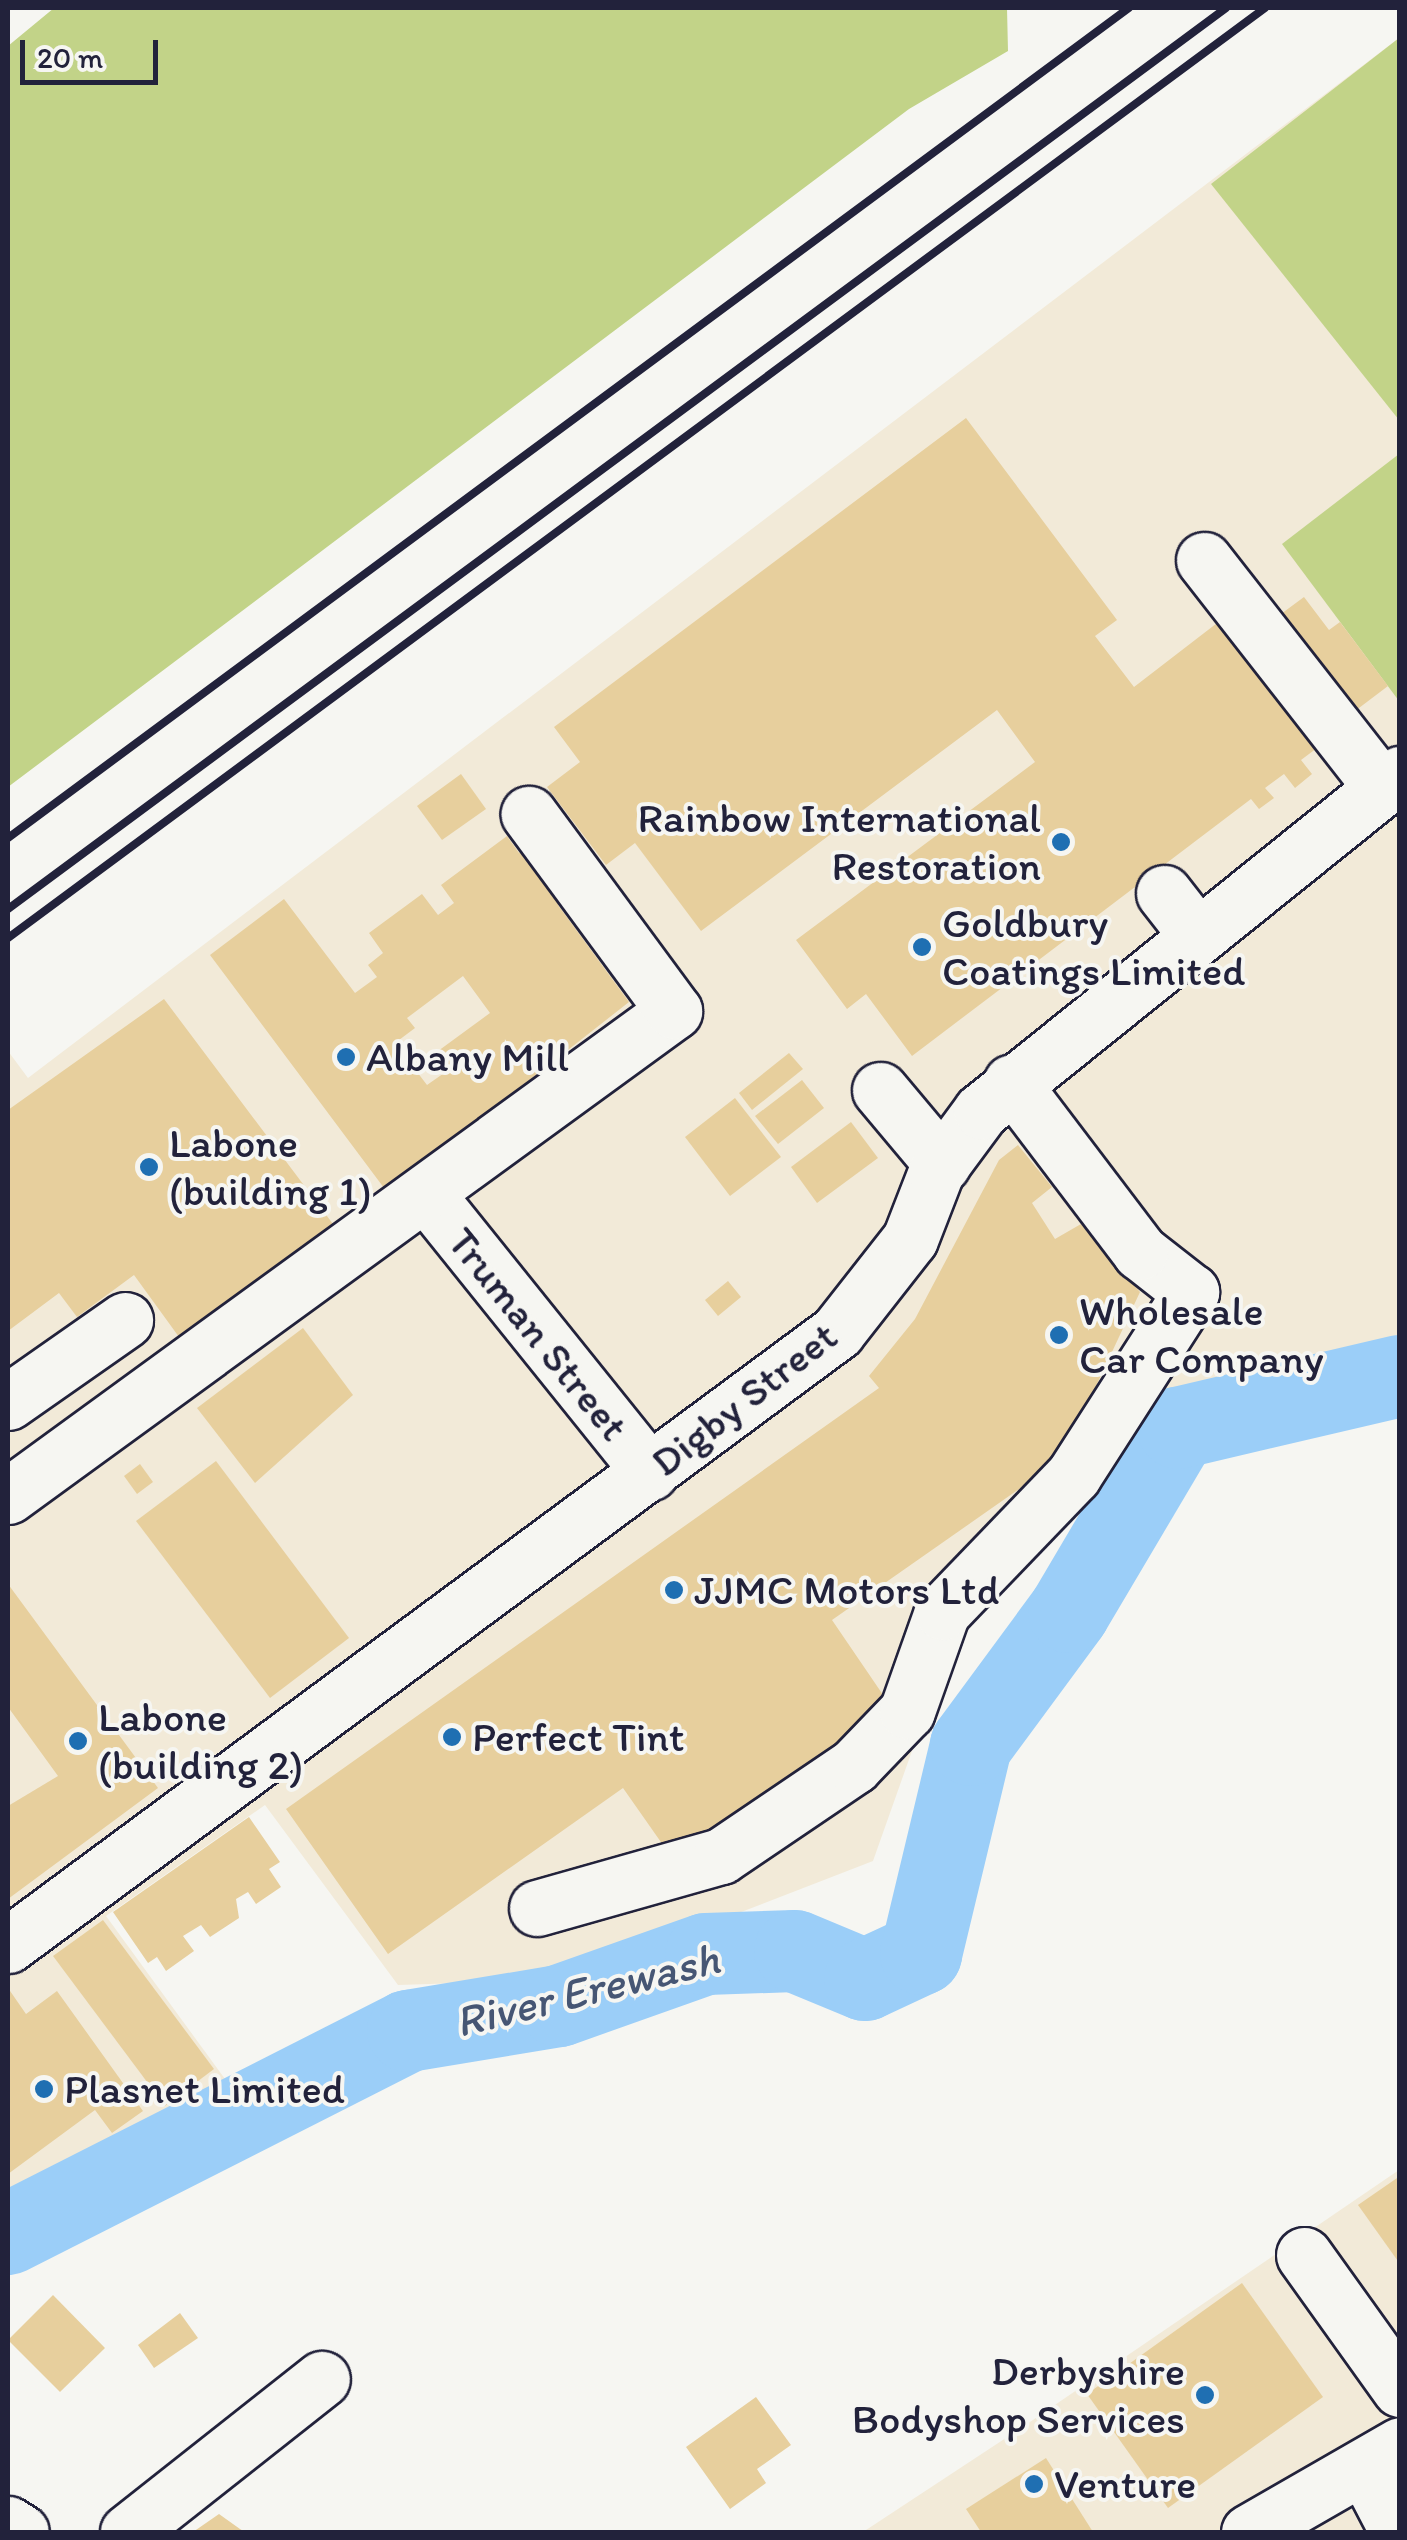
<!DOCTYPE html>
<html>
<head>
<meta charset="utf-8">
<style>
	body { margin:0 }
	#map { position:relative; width:1407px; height:2540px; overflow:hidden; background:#f6f6f2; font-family:Itim,sans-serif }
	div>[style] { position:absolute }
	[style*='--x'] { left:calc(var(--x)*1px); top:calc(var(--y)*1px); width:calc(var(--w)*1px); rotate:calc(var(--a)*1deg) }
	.built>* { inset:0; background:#f2ead8 }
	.green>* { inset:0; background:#c2d388 }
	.river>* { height:82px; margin:-41px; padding:0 41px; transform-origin:41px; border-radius:41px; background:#9bcef8 }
	.building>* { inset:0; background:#e7cf9d }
	.roads { filter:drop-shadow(2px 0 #22223b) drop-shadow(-2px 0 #22223b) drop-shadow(0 2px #22223b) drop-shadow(0 -2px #22223b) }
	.minor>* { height:55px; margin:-27.5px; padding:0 27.5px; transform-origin:27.5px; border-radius:27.5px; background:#f6f6f2 }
	.rail>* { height:8px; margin:-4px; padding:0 4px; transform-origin:4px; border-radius:4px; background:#22223b }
	.dots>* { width:28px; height:28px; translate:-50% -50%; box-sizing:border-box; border:5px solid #f6f6f2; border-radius:50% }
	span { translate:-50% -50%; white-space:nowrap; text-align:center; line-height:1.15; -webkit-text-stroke:8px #f6f6f2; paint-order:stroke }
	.poi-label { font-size:42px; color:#22223b }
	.right { translate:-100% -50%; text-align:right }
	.left { translate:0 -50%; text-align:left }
	.street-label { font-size:42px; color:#22223b }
	.water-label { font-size:45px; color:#465674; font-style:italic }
	.frame { position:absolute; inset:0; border:10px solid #22223b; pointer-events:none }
	.scale { position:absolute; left:20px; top:40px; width:138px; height:45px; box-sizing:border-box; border:5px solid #22223b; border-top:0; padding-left:12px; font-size:30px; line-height:35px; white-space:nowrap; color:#22223b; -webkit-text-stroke:8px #f6f6f2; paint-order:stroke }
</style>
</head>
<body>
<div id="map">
	<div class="built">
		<div style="clip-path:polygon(1399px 38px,1399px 1349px,1126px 1406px,958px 1621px,873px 1861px,692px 1931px,493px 1982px,398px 1985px,265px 1805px,106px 1916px,225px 2079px,8px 2199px,8px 1051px,28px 1078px)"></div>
		<div style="clip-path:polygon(1399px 2170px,1399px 2532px,863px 2532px,1027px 2424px)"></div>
	</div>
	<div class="green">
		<div style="clip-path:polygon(54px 8px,1007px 8px,1008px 51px,909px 109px,8px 787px,8px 46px)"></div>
		<div style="clip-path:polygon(1399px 38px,1399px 420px,1211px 184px)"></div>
		<div style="clip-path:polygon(1399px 454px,1399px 701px,1282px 544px)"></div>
	</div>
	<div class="river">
		<div style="--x:8;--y:2234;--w:449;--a:-26.9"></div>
		<div style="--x:408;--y:2031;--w:153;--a:-9.4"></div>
		<div style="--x:559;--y:2006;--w:156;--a:-19.5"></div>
		<div style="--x:706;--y:1954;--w:89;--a:-1.9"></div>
		<div style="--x:795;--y:1951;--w:76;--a:22.5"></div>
		<div style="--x:865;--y:1980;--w:62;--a:-24.9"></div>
		<div style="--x:921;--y:1954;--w:215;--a:-76.5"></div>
		<div style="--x:971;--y:1745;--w:165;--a:-53.6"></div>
		<div style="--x:1069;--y:1612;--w:214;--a:-59.4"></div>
		<div style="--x:1178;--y:1428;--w:228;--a:-13.2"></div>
	</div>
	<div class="building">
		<div style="clip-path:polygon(966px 418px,1117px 620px,1095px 636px,1134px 687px,1221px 620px,1317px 748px,1301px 760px,1312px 774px,1295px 788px,1284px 774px,1265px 788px,1274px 798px,1259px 809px,1251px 799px,912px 1056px,866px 994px,847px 1009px,796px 940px,1035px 762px,997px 710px,701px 931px,635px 843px,606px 865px,547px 787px,580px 762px,554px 727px)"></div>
		<div style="clip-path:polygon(1304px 597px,1329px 630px,1340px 622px,1388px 686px,1355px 711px,1281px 614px)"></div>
		<div style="clip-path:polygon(461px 774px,486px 809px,442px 840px,417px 806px)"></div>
		<div style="clip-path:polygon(evenodd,507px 836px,519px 853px,531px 844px,570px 897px,558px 905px,629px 1002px,387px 1192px,210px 955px,284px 899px,355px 993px,377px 977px,368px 965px,383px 953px,369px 933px,422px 894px,438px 915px,454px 903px,441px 885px,507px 836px,463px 976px,490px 1013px,434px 1054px,447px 1071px,427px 1085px,395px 1043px,415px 1028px,407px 1018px,463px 976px)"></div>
		<div style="clip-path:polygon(164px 999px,333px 1224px,179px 1337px,134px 1275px,77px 1317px,59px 1293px,8px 1331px,8px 1110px)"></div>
		<div style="clip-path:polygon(789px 1053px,803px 1069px,752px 1110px,739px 1093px)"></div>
		<div style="clip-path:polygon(802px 1080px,824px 1108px,778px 1144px,755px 1116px)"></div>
		<div style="clip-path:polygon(735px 1098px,781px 1157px,730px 1196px,685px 1137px)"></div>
		<div style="clip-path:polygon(851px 1122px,878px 1158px,817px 1203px,791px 1167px)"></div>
		<div style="clip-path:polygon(1018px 1145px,1052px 1187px,1032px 1203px,1055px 1239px,1081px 1224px,1140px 1292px,1062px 1459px,832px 1620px,894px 1711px,677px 1865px,623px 1788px,388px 1954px,286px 1809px,879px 1388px,869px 1376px,915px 1319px,999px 1160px)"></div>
		<div style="clip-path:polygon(728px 1281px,741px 1297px,718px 1316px,705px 1300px)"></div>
		<div style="clip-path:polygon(303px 1328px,353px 1395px,255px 1483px,197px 1408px)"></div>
		<div style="clip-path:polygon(216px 1461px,349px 1638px,270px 1698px,136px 1521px)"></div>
		<div style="clip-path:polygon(140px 1464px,153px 1482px,137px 1494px,124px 1476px)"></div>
		<div style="clip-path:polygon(8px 1584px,158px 1788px,8px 1899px,8px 1806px,58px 1776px,8px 1707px)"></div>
		<div style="clip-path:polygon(249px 1817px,280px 1862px,269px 1869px,281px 1887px,256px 1904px,248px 1892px,236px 1899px,239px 1918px,210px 1937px,201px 1925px,183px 1936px,194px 1951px,166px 1971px,157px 1957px,148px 1963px,113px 1912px)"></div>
		<div style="clip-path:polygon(103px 1920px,214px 2069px,165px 2106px,53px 1956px)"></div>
		<div style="clip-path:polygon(8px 1988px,26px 2014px,57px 1991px,143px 2111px,112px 2133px,95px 2110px,8px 2174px)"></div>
		<div style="clip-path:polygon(1400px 2176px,1400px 2264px,1358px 2205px)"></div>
		<div style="clip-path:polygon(1242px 2283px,1323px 2397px,1168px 2508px,1087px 2394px)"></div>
		<div style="clip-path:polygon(53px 2295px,105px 2348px,60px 2392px,8px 2340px)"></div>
		<div style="clip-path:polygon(180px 2313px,198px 2338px,154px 2368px,138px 2345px)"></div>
		<div style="clip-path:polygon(756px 2397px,791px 2445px,757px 2469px,766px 2483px,730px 2509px,686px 2447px)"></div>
		<div style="clip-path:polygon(1046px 2458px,1093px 2532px,981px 2532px,966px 2509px)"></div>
		<div style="clip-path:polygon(219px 2514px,240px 2529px,245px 2532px,193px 2532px)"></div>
	</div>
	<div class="roads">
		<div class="minor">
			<div style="--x:1204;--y:560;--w:289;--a:52"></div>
			<div style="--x:1164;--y:893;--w:52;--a:52"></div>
			<div style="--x:880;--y:1090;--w:97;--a:50"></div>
			<div style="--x:427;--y:1195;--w:356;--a:51.2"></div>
			<div style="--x:8;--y:1402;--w:143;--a:-35"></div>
			<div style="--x:8;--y:1496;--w:824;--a:-36.06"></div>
			<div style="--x:674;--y:1011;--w:245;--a:-126.4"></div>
			<div style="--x:537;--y:1908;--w:191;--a:-15.8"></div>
			<div style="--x:721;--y:1856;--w:161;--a:-34.1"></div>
			<div style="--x:854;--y:1766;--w:76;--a:-46.1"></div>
			<div style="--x:907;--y:1711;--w:105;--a:-70.5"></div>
			<div style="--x:942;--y:1612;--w:189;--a:-46.1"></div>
			<div style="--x:1073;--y:1476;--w:219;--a:-57.3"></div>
			<div style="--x:1191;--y:1292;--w:65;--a:-141.9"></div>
			<div style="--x:1140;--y:1252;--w:213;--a:-127.2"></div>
			<div style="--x:8;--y:1945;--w:1031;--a:-36.48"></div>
			<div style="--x:837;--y:1332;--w:118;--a:-51.9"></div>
			<div style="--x:910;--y:1239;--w:72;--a:-68.8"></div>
			<div style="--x:936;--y:1172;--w:76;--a:-53.6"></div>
			<div style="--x:981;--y:1111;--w:538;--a:-38.81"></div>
			<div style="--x:1304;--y:2255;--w:165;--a:54.4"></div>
			<div style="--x:1364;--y:2467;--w:73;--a:62.4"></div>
			<div style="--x:8;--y:2524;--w:15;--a:32"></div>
			<div style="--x:128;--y:2532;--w:247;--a:-38.3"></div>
			<div style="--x:1249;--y:2532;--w:174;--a:-29.9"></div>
		</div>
	</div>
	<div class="rail">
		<div style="--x:8;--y:838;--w:1395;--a:-36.52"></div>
		<div style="--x:8;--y:909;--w:1515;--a:-36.49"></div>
		<div style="--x:8;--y:938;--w:1564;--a:-36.5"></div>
	</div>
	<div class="dots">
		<div style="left:1061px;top:842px;background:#1f6fb2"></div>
		<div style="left:922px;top:947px;background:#1f6fb2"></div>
		<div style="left:346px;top:1057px;background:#1f6fb2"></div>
		<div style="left:149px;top:1167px;background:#1f6fb2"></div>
		<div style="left:1059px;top:1335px;background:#1f6fb2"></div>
		<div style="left:674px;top:1590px;background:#1f6fb2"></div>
		<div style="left:452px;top:1737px;background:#1f6fb2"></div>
		<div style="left:78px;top:1741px;background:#1f6fb2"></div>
		<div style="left:44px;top:2089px;background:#1f6fb2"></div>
		<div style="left:1205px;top:2395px;background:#1f6fb2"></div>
		<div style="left:1034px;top:2484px;background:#1f6fb2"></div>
	</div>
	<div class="poi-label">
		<span class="right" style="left:1041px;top:842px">Rainbow International<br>Restoration</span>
		<span class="left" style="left:942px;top:947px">Goldbury<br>Coatings Limited</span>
		<span class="left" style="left:366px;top:1057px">Albany Mill</span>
		<span class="left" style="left:169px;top:1167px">Labone<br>(building 1)</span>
		<span class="left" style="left:1079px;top:1335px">Wholesale<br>Car Company</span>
		<span class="left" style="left:694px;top:1590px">JJMC Motors Ltd</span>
		<span class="left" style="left:98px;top:1741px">Labone<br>(building 2)</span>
		<span class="left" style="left:472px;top:1737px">Perfect Tint</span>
		<span class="left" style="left:64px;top:2089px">Plasnet Limited</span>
		<span class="right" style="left:1185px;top:2395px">Derbyshire<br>Bodyshop Services</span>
		<span class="left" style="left:1054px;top:2484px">Venture</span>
	</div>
	<div class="street-label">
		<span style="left:538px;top:1334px;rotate:51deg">Truman Street</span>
		<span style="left:744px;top:1399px;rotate:-38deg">Digby Street</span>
	</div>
	<div class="water-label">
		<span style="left:587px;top:1990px;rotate:-14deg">River Erewash</span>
	</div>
	<div class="frame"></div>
	<div class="scale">20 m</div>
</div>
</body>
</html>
